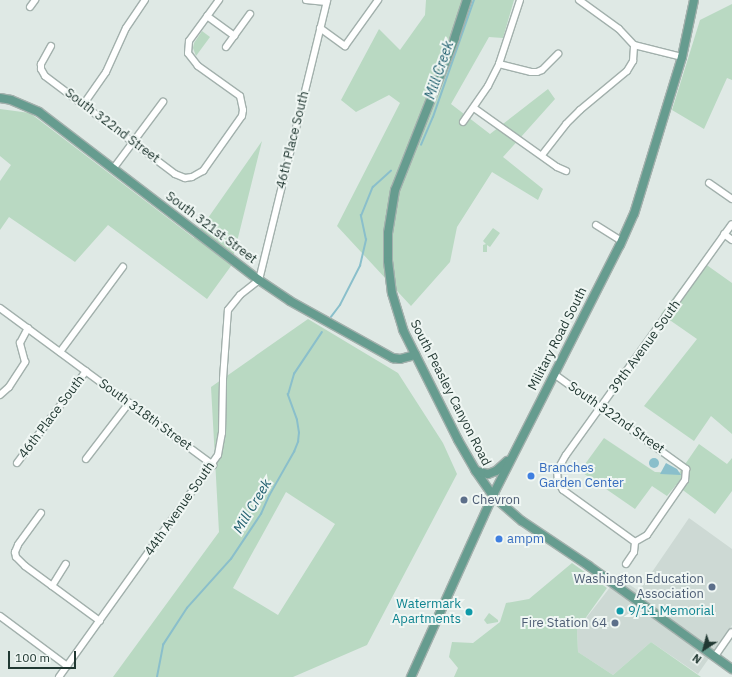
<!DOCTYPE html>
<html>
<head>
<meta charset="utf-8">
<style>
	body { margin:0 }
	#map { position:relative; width:732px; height:677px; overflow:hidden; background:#dfe9e5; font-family:"IBM Plex Sans",sans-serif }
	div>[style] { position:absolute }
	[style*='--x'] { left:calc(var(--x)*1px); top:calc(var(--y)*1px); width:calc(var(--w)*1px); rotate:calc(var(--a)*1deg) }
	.built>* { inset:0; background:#cdd9d4 }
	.green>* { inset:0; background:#b9d9c2 }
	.water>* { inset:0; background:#8abfcb }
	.round { border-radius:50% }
	.stream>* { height:1.5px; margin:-0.75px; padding:0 0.75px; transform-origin:0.75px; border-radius:0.75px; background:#8abfcb }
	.roads { filter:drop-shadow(1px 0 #a2b0ac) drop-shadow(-1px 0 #a2b0ac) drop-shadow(0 1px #a2b0ac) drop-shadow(0 -1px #a2b0ac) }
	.minor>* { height:6px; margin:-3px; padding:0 3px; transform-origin:3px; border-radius:3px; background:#fff }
	.major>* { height:8px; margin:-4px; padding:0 4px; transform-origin:4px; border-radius:4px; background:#669c8f }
	.dots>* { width:11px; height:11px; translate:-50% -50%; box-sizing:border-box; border:2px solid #eff6f3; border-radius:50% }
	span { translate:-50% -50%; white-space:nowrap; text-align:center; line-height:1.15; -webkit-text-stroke:4px #eff6f3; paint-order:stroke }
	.street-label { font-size:13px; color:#213832 }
	.shop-label { font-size:13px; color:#366cbe }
	.left { translate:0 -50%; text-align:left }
	.service-label { font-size:13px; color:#4e5e75 }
	.right { translate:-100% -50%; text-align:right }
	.culture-label { font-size:13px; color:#0d838f }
	.water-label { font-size:14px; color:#205f6f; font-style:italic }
	.north { position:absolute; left:684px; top:629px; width:40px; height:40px; -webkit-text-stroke:3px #eff6f3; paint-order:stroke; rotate:216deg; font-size:11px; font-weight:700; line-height:16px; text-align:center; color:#213832 }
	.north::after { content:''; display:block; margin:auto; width:14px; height:18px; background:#213832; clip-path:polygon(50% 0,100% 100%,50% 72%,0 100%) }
	.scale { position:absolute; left:8px; top:651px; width:68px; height:18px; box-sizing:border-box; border:2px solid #213832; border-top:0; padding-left:5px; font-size:12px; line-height:14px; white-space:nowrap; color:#213832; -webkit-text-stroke:3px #eff6f3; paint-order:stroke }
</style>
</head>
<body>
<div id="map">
	<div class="built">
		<div style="clip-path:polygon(689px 518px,732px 549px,732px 625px,698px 674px,651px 642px,613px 675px,578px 652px,577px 630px,618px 577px,639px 591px)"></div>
	</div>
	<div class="green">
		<div style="clip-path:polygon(426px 0,514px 0,503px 38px,489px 37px,451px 104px,490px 134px,548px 89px,555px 99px,503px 157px,543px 189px,538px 200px,492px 172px,457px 227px,450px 262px,411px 306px,337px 226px,400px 103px,389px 95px,356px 112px,341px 100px,379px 29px,400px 50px,425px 15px)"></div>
		<div style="clip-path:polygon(732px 4px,732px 80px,727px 78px,704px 129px,672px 110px,700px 20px)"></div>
		<div style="clip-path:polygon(202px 31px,210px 37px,196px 56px,193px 48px,194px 43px)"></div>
		<div style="clip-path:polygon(0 109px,30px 113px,194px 238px,262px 141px,231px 266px,207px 299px,108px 225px,75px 262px,9px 217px,0 230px,0 181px,11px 165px,0 156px)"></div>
		<div style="clip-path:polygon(493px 228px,500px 233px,490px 247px,487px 245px,487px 252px,483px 252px,483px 245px,486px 244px,483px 241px)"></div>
		<div style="clip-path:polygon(701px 261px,732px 283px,732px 434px,711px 416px,694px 441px,644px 406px,697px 339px,661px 314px)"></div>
		<div style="clip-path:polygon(evenodd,308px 319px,398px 373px,443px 443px,457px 474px,367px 645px,293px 677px,113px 677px,219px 532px,211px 387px,308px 319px,286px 492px,335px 524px,278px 615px,233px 588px,286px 492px)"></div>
		<div style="clip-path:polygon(604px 438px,655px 472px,679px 473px,699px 444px,727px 464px,732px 458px,732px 491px,715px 514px,676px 485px,667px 496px,652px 486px,635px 509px,580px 471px)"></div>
		<div style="clip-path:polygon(572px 563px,607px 588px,577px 630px,578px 652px,613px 675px,651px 642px,701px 677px,454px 677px,458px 668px,449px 657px,452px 642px,473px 643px,500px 622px,506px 603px,529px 599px)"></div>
		<div style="clip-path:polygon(489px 613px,498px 620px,498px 622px,487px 624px,484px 620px)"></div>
	</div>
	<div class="water">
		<div class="round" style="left:649px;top:458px;width:10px;height:10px"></div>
		<div style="clip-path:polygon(666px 463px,677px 469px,681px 475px,660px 474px)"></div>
	</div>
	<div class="stream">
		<div style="--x:421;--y:145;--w:30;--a:-67"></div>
		<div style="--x:433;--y:117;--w:124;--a:-70.7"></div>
		<div style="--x:331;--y:317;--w:15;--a:-53"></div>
		<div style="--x:340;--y:305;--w:44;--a:-62.9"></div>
		<div style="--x:360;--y:266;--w:27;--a:-77"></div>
		<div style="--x:366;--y:240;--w:25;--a:-102"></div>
		<div style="--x:361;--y:216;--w:31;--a:-68"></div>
		<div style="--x:373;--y:187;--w:24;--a:-42"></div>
		<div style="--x:157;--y:677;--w:33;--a:-79"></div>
		<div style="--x:163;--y:645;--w:44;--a:-57"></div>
		<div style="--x:187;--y:608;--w:66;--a:-48.1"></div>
		<div style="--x:231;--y:559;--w:54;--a:-56.3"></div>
		<div style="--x:261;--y:514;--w:20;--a:-66"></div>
		<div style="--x:269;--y:496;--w:51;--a:-60.4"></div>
		<div style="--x:294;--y:452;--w:11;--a:-68"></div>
		<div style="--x:298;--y:442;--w:9;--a:-84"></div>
		<div style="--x:299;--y:433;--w:13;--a:-99"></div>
		<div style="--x:297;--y:420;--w:27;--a:-110"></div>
		<div style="--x:288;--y:395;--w:22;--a:-74"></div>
		<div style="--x:294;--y:374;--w:50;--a:-56.3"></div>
	</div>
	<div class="roads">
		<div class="minor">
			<div style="--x:306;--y:0;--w:20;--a:6"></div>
			<div style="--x:579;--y:0;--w:49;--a:35.9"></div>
			<div style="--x:619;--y:29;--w:22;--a:47"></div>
			<div style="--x:634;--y:45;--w:49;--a:14"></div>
			<div style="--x:30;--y:7;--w:9;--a:-54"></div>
			<div style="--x:207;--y:16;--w:34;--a:36"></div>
			<div style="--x:320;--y:28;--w:31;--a:36"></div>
			<div style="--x:345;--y:46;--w:57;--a:-54.3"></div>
			<div style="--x:51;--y:46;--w:21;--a:119"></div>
			<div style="--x:41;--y:64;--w:5;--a:90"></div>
			<div style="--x:41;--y:69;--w:8;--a:60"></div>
			<div style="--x:45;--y:76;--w:163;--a:37"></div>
			<div style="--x:175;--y:174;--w:11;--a:22"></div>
			<div style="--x:185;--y:178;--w:7;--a:-8"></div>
			<div style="--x:192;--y:177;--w:13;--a:-29"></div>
			<div style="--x:203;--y:171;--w:67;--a:-54.7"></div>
			<div style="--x:242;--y:116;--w:6;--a:-81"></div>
			<div style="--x:243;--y:110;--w:14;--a:-102"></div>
			<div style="--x:240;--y:96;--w:52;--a:-144.5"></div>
			<div style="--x:198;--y:66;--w:16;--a:-128"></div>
			<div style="--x:188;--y:53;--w:12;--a:-85"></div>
			<div style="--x:189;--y:41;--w:51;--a:-53.8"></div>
			<div style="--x:226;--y:47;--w:41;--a:-54"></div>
			<div style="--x:499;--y:64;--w:33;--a:14"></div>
			<div style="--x:531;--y:72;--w:6;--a:0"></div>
			<div style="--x:537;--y:72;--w:5;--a:-22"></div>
			<div style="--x:542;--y:70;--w:23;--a:-45"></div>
			<div style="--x:83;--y:105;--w:40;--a:-55.1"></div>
			<div style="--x:106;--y:72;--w:48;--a:-65.6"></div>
			<div style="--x:126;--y:28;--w:34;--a:-56"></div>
			<div style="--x:474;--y:108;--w:102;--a:35.4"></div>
			<div style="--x:557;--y:167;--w:10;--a:24"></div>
			<div style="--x:463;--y:122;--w:44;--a:-55.2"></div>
			<div style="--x:488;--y:86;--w:25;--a:-63"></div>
			<div style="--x:499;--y:64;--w:67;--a:-71.8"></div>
			<div style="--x:542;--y:155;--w:39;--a:-52"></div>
			<div style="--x:566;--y:124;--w:20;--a:-45"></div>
			<div style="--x:580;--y:110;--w:61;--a:-39.7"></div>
			<div style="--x:627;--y:71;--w:12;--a:-59"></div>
			<div style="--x:633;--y:61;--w:16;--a:-86"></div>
			<div style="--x:113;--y:169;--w:84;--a:-53.3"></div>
			<div style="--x:709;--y:183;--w:28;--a:35"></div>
			<div style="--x:596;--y:225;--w:31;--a:32"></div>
			<div style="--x:724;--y:234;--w:10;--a:37"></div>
			<div style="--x:0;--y:308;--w:265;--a:36.4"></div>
			<div style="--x:60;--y:352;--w:106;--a:-53.5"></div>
			<div style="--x:554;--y:374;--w:163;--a:35.7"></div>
			<div style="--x:686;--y:469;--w:11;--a:95"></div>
			<div style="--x:685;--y:480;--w:67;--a:124.6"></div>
			<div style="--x:647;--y:535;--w:14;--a:150"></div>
			<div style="--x:0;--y:395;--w:12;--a:-42"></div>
			<div style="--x:9;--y:387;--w:30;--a:-57"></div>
			<div style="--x:25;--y:362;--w:20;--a:-105"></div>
			<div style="--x:20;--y:343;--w:17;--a:-62"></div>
			<div style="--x:86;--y:459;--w:71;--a:-52.5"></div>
			<div style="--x:17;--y:463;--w:115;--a:-53.1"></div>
			<div style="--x:41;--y:513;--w:39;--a:126"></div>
			<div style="--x:18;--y:545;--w:8;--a:113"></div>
			<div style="--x:15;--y:552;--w:5;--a:79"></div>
			<div style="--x:16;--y:557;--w:13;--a:45"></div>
			<div style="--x:25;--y:566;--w:93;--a:36.3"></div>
			<div style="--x:635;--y:542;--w:89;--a:-144.2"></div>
			<div style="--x:563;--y:490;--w:9;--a:-122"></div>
			<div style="--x:558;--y:482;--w:11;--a:-95"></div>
			<div style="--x:557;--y:471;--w:18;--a:-61"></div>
			<div style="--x:566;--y:455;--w:284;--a:-54.3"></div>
			<div style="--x:626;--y:564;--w:14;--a:-56"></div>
			<div style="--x:634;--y:552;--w:10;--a:-84"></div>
			<div style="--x:52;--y:586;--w:26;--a:-58"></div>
			<div style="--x:0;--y:616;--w:84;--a:36.7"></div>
			<div style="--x:715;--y:656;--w:29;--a:-55"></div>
			<div style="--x:59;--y:677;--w:273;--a:-54.4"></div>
			<div style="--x:218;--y:455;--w:22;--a:-80"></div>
			<div style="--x:222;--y:433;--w:54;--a:-88.9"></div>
			<div style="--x:223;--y:379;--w:69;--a:-85.9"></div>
			<div style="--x:228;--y:310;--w:19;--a:-51"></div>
			<div style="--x:240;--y:295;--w:24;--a:-38"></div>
			<div style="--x:259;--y:280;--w:288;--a:-76.3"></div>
		</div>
		<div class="major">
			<div style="--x:467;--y:0;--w:40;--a:108"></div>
			<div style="--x:455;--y:38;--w:163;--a:111.5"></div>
			<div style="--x:395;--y:190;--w:44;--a:99.2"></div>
			<div style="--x:388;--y:233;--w:28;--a:90"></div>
			<div style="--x:388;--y:261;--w:32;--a:83"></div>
			<div style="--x:392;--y:293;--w:39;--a:73"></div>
			<div style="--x:403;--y:330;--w:123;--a:63.4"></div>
			<div style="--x:458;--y:440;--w:34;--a:60"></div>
			<div style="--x:475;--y:470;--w:32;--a:55"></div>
			<div style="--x:493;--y:496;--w:38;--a:41"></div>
			<div style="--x:522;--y:521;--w:81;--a:33.9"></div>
			<div style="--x:589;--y:566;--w:176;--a:35.8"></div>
			<div style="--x:0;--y:98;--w:11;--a:10"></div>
			<div style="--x:11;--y:100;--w:30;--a:23"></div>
			<div style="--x:39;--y:112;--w:277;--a:37.4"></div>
			<div style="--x:259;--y:280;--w:37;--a:34"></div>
			<div style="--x:290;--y:301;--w:118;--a:29"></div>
			<div style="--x:393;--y:358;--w:7;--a:8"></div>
			<div style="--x:400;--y:359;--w:16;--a:-15"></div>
			<div style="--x:476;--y:471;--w:12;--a:14"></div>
			<div style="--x:488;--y:474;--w:9;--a:-21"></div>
			<div style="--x:496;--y:471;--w:15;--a:-42"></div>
			<div style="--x:411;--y:677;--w:200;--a:-65.7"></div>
			<div style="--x:493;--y:495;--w:280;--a:-63.1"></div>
			<div style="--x:620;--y:245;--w:34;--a:-66"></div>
			<div style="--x:634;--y:214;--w:164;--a:-73"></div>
			<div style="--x:682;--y:57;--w:58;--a:-78.1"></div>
		</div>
	</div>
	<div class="dots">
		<div style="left:531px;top:476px;background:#3f7fe0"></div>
		<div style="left:464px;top:500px;background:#5c6f8a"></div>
		<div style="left:499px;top:539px;background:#3f7fe0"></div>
		<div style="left:712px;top:587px;background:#5c6f8a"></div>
		<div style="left:620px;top:611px;background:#0f9aa8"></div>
		<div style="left:469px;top:612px;background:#0f9aa8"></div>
		<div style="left:615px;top:623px;background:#5c6f8a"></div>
	</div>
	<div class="street-label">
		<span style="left:112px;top:126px;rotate:37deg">South 322nd Street</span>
		<span style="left:293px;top:140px;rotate:-76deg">46th Place South</span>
		<span style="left:211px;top:228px;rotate:37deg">South 321st Street</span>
		<span style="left:558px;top:339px;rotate:-63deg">Military Road South</span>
		<span style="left:645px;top:347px;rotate:-54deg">39th Avenue South</span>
		<span style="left:450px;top:393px;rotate:63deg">South Peasley Canyon Road</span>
		<span style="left:145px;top:415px;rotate:36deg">South 318th Street</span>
		<span style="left:52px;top:417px;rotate:-53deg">46th Place South</span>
		<span style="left:616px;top:418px;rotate:35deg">South 322nd Street</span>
		<span style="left:180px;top:509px;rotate:-55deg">44th Avenue South</span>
	</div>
	<div class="shop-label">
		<span class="left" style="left:539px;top:476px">Branches<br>Garden Center</span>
		<span class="left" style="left:507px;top:539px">ampm</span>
	</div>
	<div class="service-label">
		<span class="left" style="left:472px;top:500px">Chevron</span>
		<span class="right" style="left:704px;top:587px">Washington Education<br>Association</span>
		<span class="right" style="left:607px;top:623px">Fire Station 64</span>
	</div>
	<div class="culture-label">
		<span class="right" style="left:461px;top:612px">Watermark<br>Apartments</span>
		<span class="left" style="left:628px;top:611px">9/11 Memorial</span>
	</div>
	<div class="water-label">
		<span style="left:439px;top:70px;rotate:-71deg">Mill Creek</span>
		<span style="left:252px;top:506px;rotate:-59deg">Mill Creek</span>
	</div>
	<div class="north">N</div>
	<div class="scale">100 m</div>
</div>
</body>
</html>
